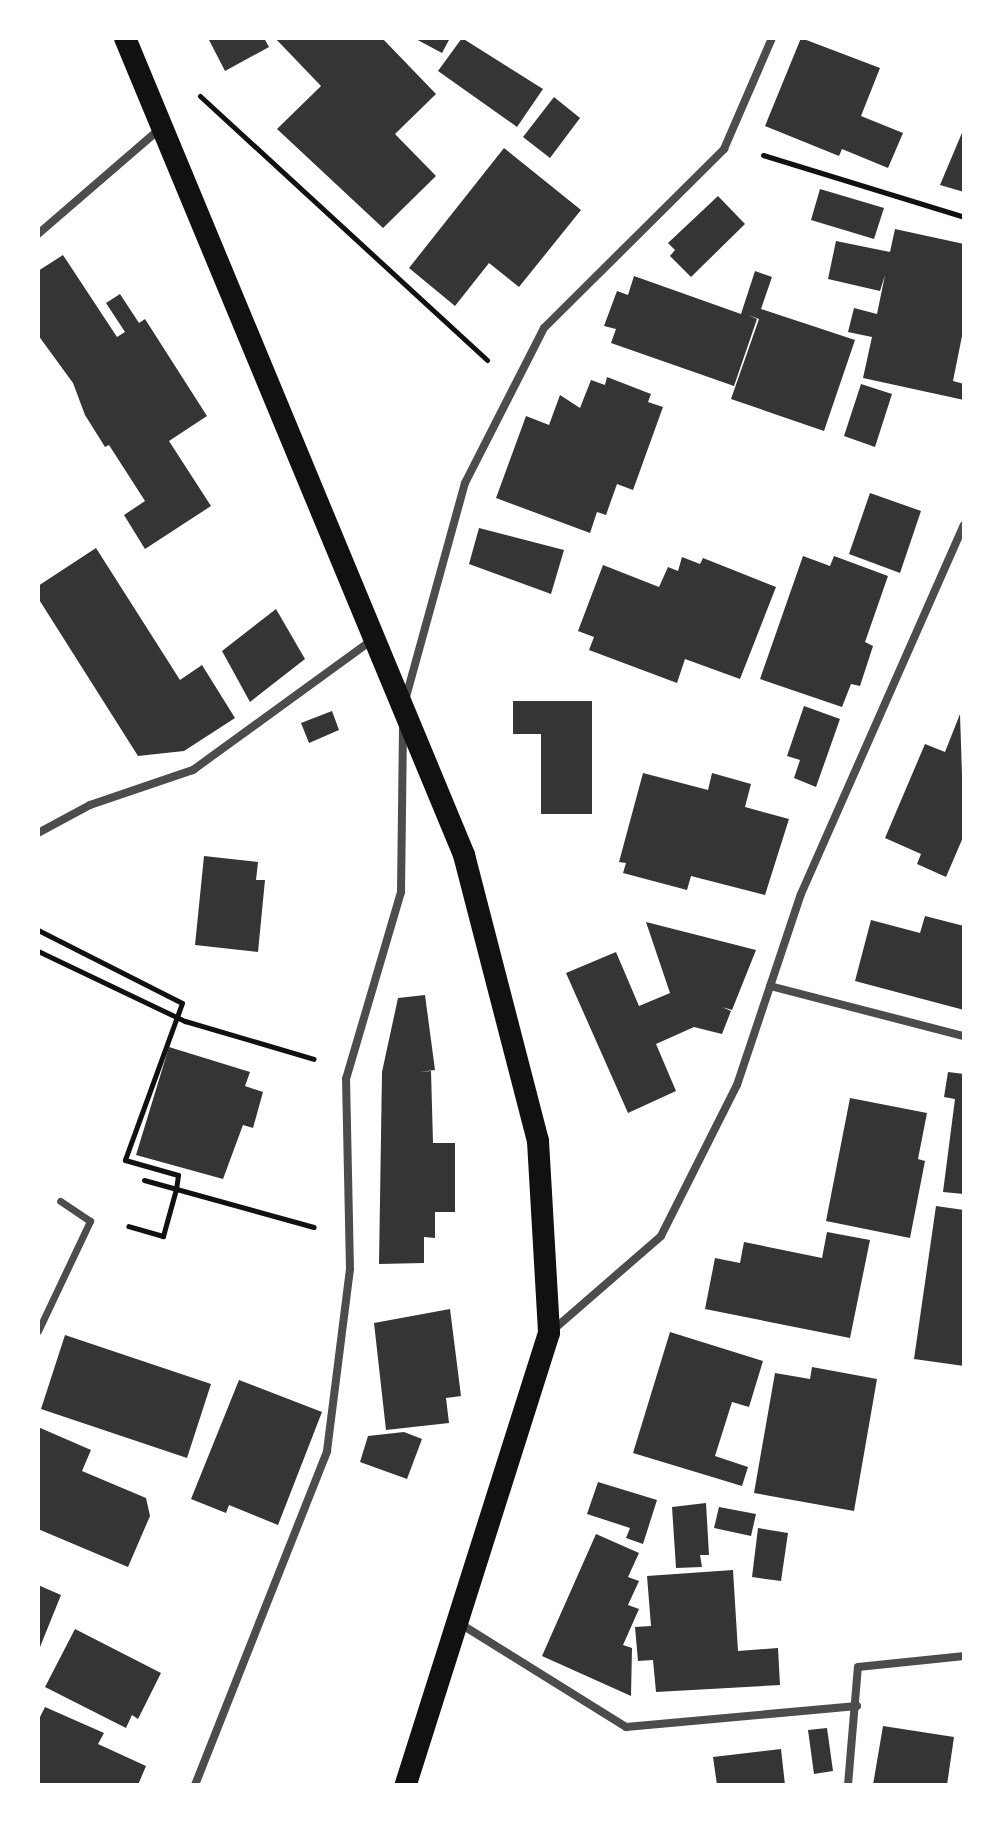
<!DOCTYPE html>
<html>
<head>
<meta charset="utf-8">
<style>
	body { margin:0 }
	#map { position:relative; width:1002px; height:1823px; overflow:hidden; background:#fff; font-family:Overpass,sans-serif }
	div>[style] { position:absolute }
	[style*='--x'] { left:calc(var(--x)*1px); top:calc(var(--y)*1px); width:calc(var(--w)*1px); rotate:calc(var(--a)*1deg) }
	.building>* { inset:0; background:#353535 }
	.path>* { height:5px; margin:-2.5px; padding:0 2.5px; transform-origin:2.5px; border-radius:2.5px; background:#111 }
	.pedestrian>* { height:7px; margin:-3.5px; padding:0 3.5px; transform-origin:3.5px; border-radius:3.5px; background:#4c4c4c }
	.minor>* { height:8px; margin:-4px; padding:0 4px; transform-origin:4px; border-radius:4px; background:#4c4c4c }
	.trunk>* { height:22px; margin:-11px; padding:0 11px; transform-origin:11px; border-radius:11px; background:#111 }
	span { translate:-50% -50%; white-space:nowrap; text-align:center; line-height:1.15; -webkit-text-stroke:8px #fff; paint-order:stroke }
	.frame { position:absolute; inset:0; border:40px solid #fff; pointer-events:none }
</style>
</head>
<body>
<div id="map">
	<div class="building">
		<div style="clip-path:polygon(208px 38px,264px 38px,269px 47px,225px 71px)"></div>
		<div style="clip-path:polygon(275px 38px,382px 38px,436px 94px,395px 134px,436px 176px,383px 228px,277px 129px,321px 86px)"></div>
		<div style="clip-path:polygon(414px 38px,450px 38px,442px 53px)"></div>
		<div style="clip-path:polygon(462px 38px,543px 89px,517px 127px,438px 71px)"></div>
		<div style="clip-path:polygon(801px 38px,880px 68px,861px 116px,903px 133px,888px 168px,842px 149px,839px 156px,765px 126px)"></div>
		<div style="clip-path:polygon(554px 97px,580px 118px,550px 158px,523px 137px)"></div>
		<div style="clip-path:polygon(964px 128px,964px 192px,940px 185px)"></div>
		<div style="clip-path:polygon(504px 148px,581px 210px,519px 287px,489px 263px,455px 306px,409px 268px)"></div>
		<div style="clip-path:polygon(820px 189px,884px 208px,874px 239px,811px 220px)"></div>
		<div style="clip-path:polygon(718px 196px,745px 224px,691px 277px,670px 256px,675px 250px,668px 243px)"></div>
		<div style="clip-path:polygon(895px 229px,964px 244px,964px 326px,953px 381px,964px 384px,964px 400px,863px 378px,872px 337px,848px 332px,854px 308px,877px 314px,885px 275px,880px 291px,828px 279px,836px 241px,890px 252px)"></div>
		<div style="clip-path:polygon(63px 255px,117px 337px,125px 332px,106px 303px,120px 294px,139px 323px,145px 319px,207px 416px,169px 441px,211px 506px,145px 549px,124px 515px,145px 501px,109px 445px,105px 447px,85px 415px,73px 383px,38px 335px,38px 271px)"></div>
		<div style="clip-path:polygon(755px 271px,772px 277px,761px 309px,855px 340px,824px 431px,731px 399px,759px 319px,748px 315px,757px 319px,734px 386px,611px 343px,616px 329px,604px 326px,617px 291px,628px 295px,634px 276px,741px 314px)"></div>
		<div style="clip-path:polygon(607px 377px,651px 394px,648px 402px,663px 407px,633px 490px,617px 484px,606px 515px,597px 512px,590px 533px,496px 498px,526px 416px,549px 425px,560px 395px,580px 408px,591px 380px,605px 385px)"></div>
		<div style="clip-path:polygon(861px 384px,892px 394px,875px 447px,844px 436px)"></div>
		<div style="clip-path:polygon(870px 493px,921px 511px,900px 573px,849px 554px)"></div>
		<div style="clip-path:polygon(479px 528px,564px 550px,551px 594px,469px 564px)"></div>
		<div style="clip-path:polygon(96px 548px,180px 680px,202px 665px,235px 718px,184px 751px,138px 756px,38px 598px,38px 586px)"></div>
		<div style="clip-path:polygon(803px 556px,830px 566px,834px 556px,888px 576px,865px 642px,873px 646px,860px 686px,851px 684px,842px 707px,760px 679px)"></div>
		<div style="clip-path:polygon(682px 557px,700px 564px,703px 558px,776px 587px,740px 679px,685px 659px,677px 683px,589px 650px,594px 637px,578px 631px,603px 565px,659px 587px,668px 567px,678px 571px)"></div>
		<div style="clip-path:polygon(276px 609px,305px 659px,250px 702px,222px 651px)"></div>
		<div style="clip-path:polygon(513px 701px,592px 701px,592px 814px,541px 814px,541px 734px,513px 734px)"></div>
		<div style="clip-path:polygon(804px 706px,840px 719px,816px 787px,794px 778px,800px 760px,787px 756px)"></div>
		<div style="clip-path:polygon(332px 711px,339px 730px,309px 743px,301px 723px)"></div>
		<div style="clip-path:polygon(960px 714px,964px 835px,946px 877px,917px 864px,921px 854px,885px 838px,925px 744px,945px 752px)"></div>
		<div style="clip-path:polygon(643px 773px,708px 790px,712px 773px,751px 784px,745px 807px,789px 819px,765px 895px,691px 876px,687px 890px,623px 873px,626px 863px,619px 862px)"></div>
		<div style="clip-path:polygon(204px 856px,258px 862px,256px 880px,265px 880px,258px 952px,195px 945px)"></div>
		<div style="clip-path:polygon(925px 916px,964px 926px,964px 1010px,855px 981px,871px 920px,920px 933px)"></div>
		<div style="clip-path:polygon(646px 922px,756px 950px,732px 1010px,722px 1007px,731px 1011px,722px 1034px,694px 1027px,656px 1044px,676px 1091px,628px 1113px,566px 973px,616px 952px,639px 1006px,670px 993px)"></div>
		<div style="clip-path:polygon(425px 995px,435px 1070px,419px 1072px,431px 1071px,433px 1143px,455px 1143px,455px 1212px,435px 1212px,435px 1238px,424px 1237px,424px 1263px,379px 1264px,382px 1072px,398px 998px)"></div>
		<div style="clip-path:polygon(169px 1047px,250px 1072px,245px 1086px,263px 1092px,253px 1128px,243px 1125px,223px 1179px,136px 1155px)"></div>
		<div style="clip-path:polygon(948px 1072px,964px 1074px,964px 1194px,943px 1192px,955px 1099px,944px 1097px)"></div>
		<div style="clip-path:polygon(850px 1098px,927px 1113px,918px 1159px,925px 1161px,910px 1238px,826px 1221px)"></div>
		<div style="clip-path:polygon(936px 1206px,964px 1210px,964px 1366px,914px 1359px)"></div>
		<div style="clip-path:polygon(827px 1232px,870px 1240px,850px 1338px,705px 1309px,715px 1258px,740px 1263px,744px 1242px,822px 1258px)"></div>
		<div style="clip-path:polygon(450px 1309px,461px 1396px,446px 1398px,449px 1423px,386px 1430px,374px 1323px)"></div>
		<div style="clip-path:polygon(670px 1332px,763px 1361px,749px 1407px,732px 1402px,715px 1456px,748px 1467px,742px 1486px,633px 1453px)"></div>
		<div style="clip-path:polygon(65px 1335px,211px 1384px,187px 1458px,41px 1409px)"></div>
		<div style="clip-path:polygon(812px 1367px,877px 1379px,854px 1511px,754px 1493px,775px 1373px,810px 1379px)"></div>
		<div style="clip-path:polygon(239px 1380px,322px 1412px,278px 1525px,229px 1505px,226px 1513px,191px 1499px)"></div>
		<div style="clip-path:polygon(38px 1427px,91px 1450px,82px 1471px,146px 1498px,150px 1516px,128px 1567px,38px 1529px)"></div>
		<div style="clip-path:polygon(404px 1432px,422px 1439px,407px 1479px,360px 1462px,368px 1436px)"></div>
		<div style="clip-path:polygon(598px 1482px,657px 1500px,643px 1544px,626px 1538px,630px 1528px,587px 1514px)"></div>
		<div style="clip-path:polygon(706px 1503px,709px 1555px,700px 1555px,702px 1567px,676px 1568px,672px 1507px)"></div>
		<div style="clip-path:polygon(719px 1507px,756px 1514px,751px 1536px,714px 1528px)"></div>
		<div style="clip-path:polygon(758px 1528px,788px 1533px,781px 1581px,752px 1577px)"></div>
		<div style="clip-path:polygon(596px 1534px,639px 1553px,628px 1577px,639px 1581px,628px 1605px,639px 1609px,623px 1645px,632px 1648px,631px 1696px,542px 1656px)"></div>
		<div style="clip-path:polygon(733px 1570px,738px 1651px,778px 1648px,780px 1685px,656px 1692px,653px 1660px,638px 1661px,635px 1627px,651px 1626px,647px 1576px)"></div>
		<div style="clip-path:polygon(38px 1585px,61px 1595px,38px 1652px)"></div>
		<div style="clip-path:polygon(75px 1629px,161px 1673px,138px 1719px,132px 1715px,126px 1728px,45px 1687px)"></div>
		<div style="clip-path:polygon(45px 1707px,104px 1733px,98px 1744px,146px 1766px,138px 1785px,38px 1785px,38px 1721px)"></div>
		<div style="clip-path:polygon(883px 1726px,954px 1737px,947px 1785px,873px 1785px)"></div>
		<div style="clip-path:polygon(827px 1728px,833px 1771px,814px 1774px,808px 1730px)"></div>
		<div style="clip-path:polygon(781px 1749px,785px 1785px,717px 1785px,713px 1757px)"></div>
	</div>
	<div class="path">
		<div style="--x:200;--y:96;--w:390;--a:42.6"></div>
		<div style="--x:763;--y:155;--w:210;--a:17.1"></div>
		<div style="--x:38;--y:930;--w:161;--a:26.9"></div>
		<div style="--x:182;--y:1003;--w:167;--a:110"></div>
		<div style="--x:125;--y:1160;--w:55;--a:15.8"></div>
		<div style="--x:178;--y:1175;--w:14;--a:98"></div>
		<div style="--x:176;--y:1189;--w:49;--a:105.5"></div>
		<div style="--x:163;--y:1236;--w:36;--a:-164"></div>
		<div style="--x:38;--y:951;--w:163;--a:25.5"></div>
		<div style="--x:185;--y:1021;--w:134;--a:16.4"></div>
		<div style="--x:144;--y:1180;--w:176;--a:15.5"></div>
	</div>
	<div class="pedestrian">
		<div style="--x:38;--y:1331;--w:122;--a:-64.7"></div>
		<div style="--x:90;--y:1221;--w:36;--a:-146"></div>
	</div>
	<div class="minor">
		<div style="--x:38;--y:234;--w:162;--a:-40.8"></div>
		<div style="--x:406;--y:697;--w:222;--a:-74.6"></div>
		<div style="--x:465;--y:483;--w:174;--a:-63"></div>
		<div style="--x:544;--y:328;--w:254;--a:-44.8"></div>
		<div style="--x:724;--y:149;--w:121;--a:-66.6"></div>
		<div style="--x:38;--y:833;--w:59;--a:-28.3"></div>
		<div style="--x:90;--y:805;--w:109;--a:-18.8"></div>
		<div style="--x:193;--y:770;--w:223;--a:-36"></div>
		<div style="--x:770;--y:986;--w:200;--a:14.5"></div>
		<div style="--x:553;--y:1330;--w:143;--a:-41"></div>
		<div style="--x:661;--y:1236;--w:169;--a:-63.3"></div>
		<div style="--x:737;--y:1085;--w:201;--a:-71.5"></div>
		<div style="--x:801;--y:894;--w:403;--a:-66.2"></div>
		<div style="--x:459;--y:1623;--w:197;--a:31.9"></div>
		<div style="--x:626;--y:1727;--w:232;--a:-5.2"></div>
		<div style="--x:195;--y:1785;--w:359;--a:-68.4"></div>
		<div style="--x:327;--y:1451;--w:183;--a:-82.8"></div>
		<div style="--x:350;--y:1269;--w:190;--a:-91.2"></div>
		<div style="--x:346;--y:1079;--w:195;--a:-73.6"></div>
		<div style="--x:401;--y:892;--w:165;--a:-89.3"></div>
		<div style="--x:848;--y:1785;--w:118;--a:-85.2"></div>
		<div style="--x:858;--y:1667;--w:107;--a:-5.9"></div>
	</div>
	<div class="trunk">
		<div style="--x:125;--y:38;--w:885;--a:67.46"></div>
		<div style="--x:464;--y:855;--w:295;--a:75.5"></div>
		<div style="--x:538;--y:1141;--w:192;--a:86.7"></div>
		<div style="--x:549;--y:1333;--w:474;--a:107.6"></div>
	</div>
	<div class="frame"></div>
</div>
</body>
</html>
